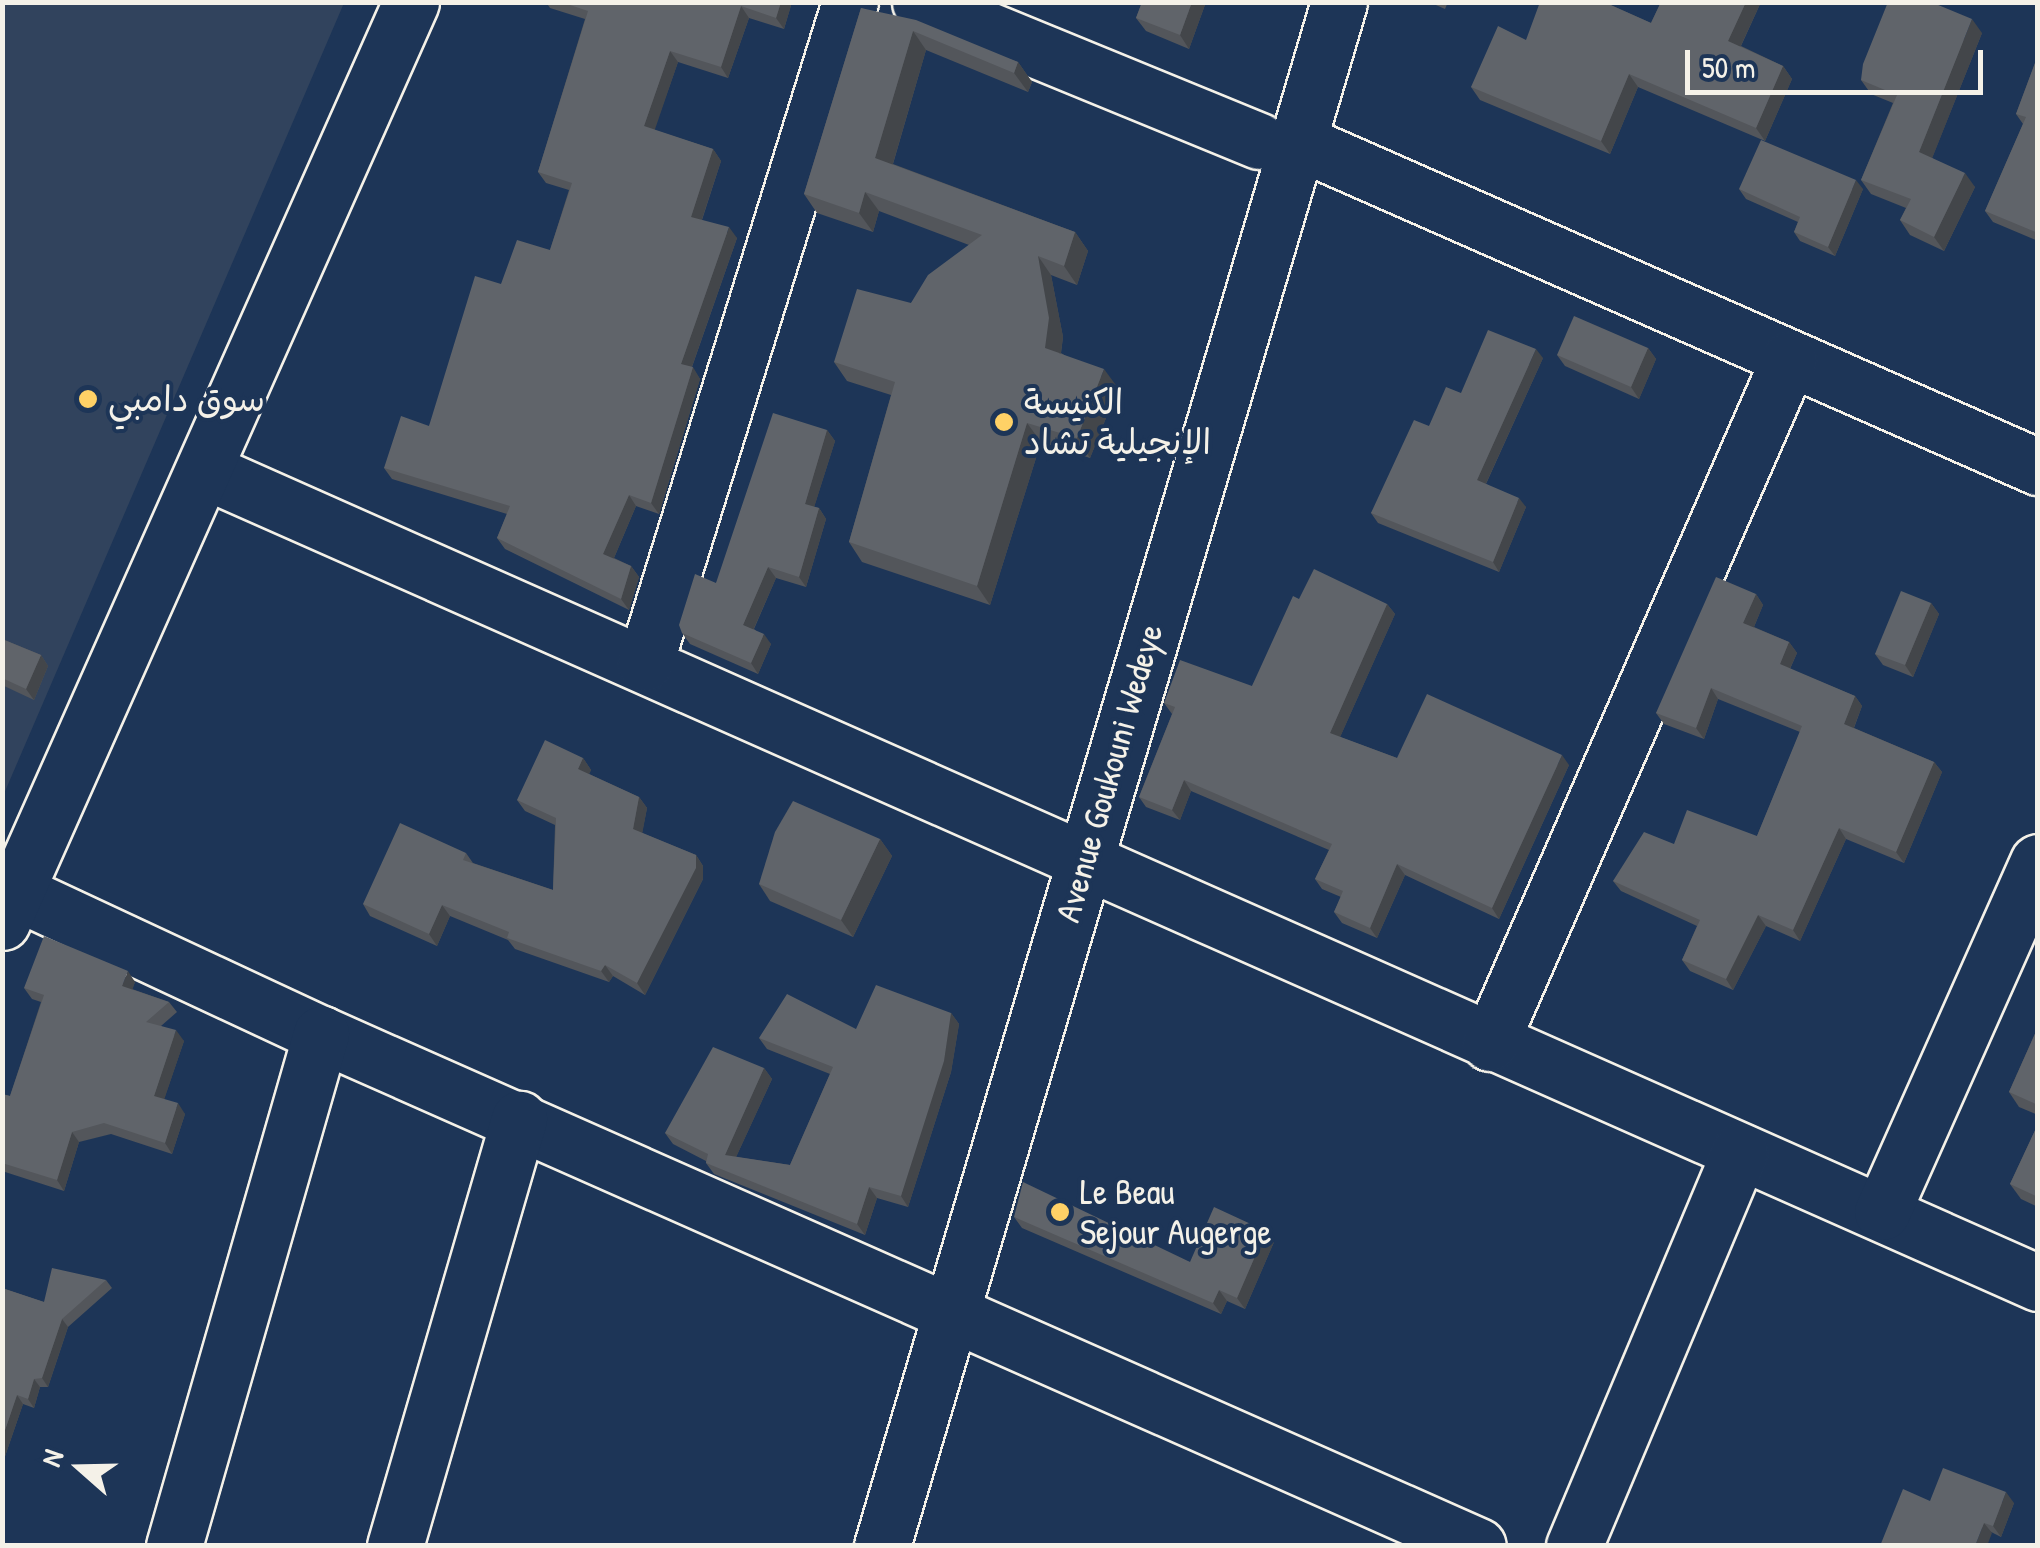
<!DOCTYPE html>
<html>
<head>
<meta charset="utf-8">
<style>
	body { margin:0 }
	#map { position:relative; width:2040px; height:1548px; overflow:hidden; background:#1d3557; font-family:"Patrick Hand","Playpen Sans Arabic",sans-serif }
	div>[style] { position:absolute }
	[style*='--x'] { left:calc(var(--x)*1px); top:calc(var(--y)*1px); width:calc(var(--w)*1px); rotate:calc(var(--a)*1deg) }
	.built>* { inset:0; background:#31435d }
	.roads { filter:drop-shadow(2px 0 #f4f1e8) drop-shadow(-2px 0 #f4f1e8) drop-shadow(0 2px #f4f1e8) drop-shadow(0 -2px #f4f1e8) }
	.minor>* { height:55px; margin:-27.5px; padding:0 27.5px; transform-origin:27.5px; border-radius:27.5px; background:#1d3557 }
	.wall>* { inset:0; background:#53565b }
	.shaded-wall>* { inset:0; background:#43464a }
	.building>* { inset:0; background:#60646a }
	.dots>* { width:28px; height:28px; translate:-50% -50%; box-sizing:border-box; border:5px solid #1d3557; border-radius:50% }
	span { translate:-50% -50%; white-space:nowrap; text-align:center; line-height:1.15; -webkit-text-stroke:8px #1d3557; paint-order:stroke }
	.poi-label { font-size:35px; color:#f4f1e8 }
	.left { translate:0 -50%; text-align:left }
	.street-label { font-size:35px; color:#f4f1e8 }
	.frame { position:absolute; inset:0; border:5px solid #f4f1e8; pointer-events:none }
	.north { position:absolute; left:30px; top:1418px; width:100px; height:100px; -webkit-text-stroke:8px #1d3557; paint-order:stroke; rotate:290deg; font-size:28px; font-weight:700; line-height:40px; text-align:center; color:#f4f1e8 }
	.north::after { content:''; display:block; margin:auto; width:35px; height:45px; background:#f4f1e8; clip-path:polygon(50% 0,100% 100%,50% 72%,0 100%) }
	.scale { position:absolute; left:1685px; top:50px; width:298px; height:45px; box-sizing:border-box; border:5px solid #f4f1e8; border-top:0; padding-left:12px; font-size:30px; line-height:35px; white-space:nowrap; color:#f4f1e8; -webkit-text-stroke:8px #1d3557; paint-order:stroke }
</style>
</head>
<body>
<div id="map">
	<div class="built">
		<div style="clip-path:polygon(3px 3px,344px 3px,3px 796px)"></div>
	</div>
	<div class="roads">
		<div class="minor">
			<div style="--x:920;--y:2;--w:366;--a:22.3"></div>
			<div style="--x:1297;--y:141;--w:810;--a:23.75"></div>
			<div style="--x:208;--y:472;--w:2002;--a:23.9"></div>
			<div style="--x:645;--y:663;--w:692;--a:-72.77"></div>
			<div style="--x:16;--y:892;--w:336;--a:25"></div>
			<div style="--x:321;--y:1034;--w:1265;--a:23.87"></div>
			<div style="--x:2;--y:922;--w:1007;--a:-66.03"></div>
			<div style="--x:1490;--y:1043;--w:746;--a:-66.39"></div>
			<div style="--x:1882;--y:1212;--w:383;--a:-66"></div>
			<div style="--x:174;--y:1546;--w:533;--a:-73.98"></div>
			<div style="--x:395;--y:1546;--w:445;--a:-73.8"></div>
			<div style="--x:882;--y:1546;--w:1610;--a:-73.51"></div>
			<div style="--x:1574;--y:1546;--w:428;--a:-67.2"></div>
		</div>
	</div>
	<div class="wall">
		<div style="clip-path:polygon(546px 2px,792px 2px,784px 29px,749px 18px,728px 78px,678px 62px,654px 130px,713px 149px,721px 161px,702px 220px,737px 238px,692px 367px,700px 379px,659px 514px,636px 506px,614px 558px,631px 566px,639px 577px,629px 610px,505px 549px,497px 538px,507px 514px,392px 479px,384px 468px,429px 426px,501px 284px,550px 250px,569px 190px,546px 183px,538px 172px,585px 19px,550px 8px)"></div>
		<div style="clip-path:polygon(1133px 2px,1206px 2px,1189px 49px,1146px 31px,1136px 18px,1141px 5px)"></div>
		<div style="clip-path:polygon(1429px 2px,1448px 2px,1445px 9px)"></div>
		<div style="clip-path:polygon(1661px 2px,1761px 2px,1741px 46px,1783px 66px,1792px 79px,1765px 141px,1638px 87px,1610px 154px,1480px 100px,1471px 87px,1526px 40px,1606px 3px,1651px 23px)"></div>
		<div style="clip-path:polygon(861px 8px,1018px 62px,1032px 82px,1028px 92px,926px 50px,893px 164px,1075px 232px,1088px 251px,1077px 285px,1051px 275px,1063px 337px,1061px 353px,1118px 388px,1090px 458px,1041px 442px,990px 605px,862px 562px,849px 542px,891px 395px,847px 381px,834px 362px,911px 303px,969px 245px,879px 211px,873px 232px,817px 213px,804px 194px)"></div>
		<div style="clip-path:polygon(1982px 33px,1932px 158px,1975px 187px,1944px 251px,1910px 235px,1900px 220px,1906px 208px,1871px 194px,1861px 180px,1893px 103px,1871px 94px,1861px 80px)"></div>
		<div style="clip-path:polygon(2038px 55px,2038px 241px,1993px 222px,1985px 211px,2023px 124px,2016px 114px)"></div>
		<div style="clip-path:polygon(1739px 189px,1863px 189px,1835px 256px,1800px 241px,1794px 232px,1798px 222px,1746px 199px)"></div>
		<div style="clip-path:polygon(1648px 348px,1656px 359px,1639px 399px,1565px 366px,1557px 355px)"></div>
		<div style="clip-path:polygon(1543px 358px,1486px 484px,1526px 507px,1499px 572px,1378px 523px,1371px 513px,1429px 426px,1461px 393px)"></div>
		<div style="clip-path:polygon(827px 430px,835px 441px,814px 507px,819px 508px,826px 519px,806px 587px,776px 578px,754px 629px,771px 644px,758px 674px,690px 644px,682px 633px,716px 583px)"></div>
		<div style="clip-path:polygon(1756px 594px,1763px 605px,1754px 627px,1789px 642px,1797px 653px,1790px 669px,1855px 696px,1862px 706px,1854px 728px,1934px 762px,1942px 772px,1904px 863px,1846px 839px,1800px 941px,1766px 926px,1733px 990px,1690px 971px,1682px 960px,1697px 926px,1621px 891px,1613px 881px,1674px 844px,1757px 836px,1800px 732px,1718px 699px,1704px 739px,1664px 724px,1656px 713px)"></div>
		<div style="clip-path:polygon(1299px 599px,1387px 604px,1395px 614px,1340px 737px,1397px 758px,1569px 765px,1499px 919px,1405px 875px,1377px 938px,1342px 923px,1334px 912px,1341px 897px,1322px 889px,1315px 879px,1329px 850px,1191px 791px,1180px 820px,1146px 807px,1139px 797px,1172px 714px,1164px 703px,1252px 686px)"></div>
		<div style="clip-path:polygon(1931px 603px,1939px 614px,1913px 677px,1883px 665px,1875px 654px)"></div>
		<div style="clip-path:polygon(2px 639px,41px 655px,48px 666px,34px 700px,2px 685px)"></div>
		<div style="clip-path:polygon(583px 758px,591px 770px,589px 774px,639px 797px,647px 808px,642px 833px,696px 855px,703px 866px,703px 879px,645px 995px,613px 976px,609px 982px,515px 949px,508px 940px,450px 916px,437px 946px,370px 916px,363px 904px,466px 853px,473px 863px,553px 890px,555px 825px,525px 811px,517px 800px)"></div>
		<div style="clip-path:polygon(880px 839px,892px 856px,853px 937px,770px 901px,759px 884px)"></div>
		<div style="clip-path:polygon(135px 982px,132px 989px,169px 1002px,177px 1012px,161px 1026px,184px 1041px,164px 1099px,185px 1114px,172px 1154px,111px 1134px,79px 1142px,64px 1191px,2px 1171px,2px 1094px,10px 1096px,41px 1002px,32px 999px,24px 988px)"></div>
		<div style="clip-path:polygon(951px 1013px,959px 1024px,951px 1072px,908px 1207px,877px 1198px,865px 1235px,714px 1174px,706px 1163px,706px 1161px,673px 1144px,665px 1133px,764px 1068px,772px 1079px,736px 1157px,790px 1165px,830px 1074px,767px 1049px,759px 1038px,856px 1029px)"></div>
		<div style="clip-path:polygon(2038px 1027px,2038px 1115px,2019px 1107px,2009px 1092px)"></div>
		<div style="clip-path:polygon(2038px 1124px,2038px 1207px,2021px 1199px,2010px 1184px)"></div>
		<div style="clip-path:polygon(1014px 1217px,1190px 1262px,1274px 1242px,1245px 1309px,1227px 1301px,1221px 1314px,1022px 1228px)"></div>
		<div style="clip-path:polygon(106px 1280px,112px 1288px,68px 1327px,48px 1387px,40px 1387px,34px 1408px,23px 1404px,2px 1465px,2px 1288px,44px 1302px)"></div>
		<div style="clip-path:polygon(1930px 1501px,2014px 1503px,2001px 1537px)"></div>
	</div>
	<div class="shaded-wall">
		<div style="clip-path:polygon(781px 2px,792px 2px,784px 29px,776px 18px)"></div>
		<div style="clip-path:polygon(1192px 2px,1206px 2px,1189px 49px,1180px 35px)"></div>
		<div style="clip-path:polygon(1746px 2px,1761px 2px,1737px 54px,1728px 41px)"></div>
		<div style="clip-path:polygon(741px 6px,749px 18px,728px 78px,721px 67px)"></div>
		<div style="clip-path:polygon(1972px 19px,1982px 33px,1929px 166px,1919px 152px)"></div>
		<div style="clip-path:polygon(913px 31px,926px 50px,889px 177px,875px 158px)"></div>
		<div style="clip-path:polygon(670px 51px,678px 62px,652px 138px,644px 126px)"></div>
		<div style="clip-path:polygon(1018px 62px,1032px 82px,1028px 92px,1014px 73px)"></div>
		<div style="clip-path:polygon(1783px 66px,1792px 79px,1765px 141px,1756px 128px)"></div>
		<div style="clip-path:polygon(1629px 74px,1638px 87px,1610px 154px,1601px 141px)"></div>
		<div style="clip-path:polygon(713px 149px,721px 161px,699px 228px,691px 217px)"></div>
		<div style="clip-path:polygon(1965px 173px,1975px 187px,1944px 251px,1934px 237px)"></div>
		<div style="clip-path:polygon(1856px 180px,1863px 189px,1835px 256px,1828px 247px)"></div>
		<div style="clip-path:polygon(865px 192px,879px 211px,873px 232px,859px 213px)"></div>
		<div style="clip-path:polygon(729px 227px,737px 238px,689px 375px,681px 364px)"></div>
		<div style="clip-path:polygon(1075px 232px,1088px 251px,1077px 285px,1064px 266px)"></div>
		<div style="clip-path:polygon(1038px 256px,1051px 275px,1063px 337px,1059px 367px,1045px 348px)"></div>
		<div style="clip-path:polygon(1648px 348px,1656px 359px,1639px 399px,1631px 387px)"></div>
		<div style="clip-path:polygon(1536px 349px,1543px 358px,1483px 490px,1477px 480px)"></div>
		<div style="clip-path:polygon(693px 367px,700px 379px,659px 514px,651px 503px)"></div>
		<div style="clip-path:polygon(1104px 369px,1118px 388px,1090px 458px,1077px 438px)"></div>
		<div style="clip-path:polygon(1027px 423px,1041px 442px,990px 605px,977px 586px)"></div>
		<div style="clip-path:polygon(827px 430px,835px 441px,812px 514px,805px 504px)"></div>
		<div style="clip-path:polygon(629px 495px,636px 506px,611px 565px,603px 554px)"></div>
		<div style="clip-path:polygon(1519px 498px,1526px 507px,1499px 572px,1493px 562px)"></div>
		<div style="clip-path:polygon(819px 508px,826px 519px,806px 587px,799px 577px)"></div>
		<div style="clip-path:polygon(631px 566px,639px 577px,629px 610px,621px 599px)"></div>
		<div style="clip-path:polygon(768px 567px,776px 578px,751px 635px,743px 625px)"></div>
		<div style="clip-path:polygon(1756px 594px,1763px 605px,1751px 634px,1743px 623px)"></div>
		<div style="clip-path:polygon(1931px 603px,1939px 614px,1913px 677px,1905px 665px)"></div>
		<div style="clip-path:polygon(1387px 604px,1395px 614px,1337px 744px,1330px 733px)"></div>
		<div style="clip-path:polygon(764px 634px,771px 644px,758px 674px,751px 663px)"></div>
		<div style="clip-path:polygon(1789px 642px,1797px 653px,1787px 675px,1780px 664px)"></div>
		<div style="clip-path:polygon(41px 655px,48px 666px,34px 700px,26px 689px)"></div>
		<div style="clip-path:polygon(1711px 688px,1718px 699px,1704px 739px,1696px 728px)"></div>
		<div style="clip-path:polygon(1855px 696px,1862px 706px,1851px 735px,1844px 724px)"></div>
		<div style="clip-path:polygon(1562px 755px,1569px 765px,1499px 919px,1492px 908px)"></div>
		<div style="clip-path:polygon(583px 758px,591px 770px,586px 780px,578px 769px)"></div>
		<div style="clip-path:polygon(1934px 762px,1942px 772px,1904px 863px,1896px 852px)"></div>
		<div style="clip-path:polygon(1184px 780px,1191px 791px,1180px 820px,1172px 810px)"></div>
		<div style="clip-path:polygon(639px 797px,647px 808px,641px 840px,633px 829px)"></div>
		<div style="clip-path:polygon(1839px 828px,1846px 839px,1800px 941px,1793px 930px)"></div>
		<div style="clip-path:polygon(880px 839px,892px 856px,853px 937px,841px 920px)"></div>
		<div style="clip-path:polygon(696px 855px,703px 866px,703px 879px,645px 995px,637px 983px)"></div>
		<div style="clip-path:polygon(1397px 864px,1405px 875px,1377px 938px,1370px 928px)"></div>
		<div style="clip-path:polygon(442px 905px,450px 916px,437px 946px,429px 934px)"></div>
		<div style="clip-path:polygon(1758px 915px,1766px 926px,1733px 990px,1726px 979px)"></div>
		<div style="clip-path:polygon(605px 965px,613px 976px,609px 982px,601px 971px)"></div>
		<div style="clip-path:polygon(128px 971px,135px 982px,130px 997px,122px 986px)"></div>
		<div style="clip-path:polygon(951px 1013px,959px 1024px,951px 1072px,908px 1207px,901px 1196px)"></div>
		<div style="clip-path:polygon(176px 1030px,184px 1041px,162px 1106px,154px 1096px)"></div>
		<div style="clip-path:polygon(764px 1068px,772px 1079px,732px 1166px,725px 1155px)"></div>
		<div style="clip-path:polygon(178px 1103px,185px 1114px,172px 1154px,165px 1143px)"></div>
		<div style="clip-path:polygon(72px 1132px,79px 1142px,64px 1191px,57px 1180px)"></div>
		<div style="clip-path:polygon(869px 1187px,877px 1198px,865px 1235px,857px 1224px)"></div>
		<div style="clip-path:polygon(1266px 1231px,1274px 1242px,1245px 1309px,1237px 1298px)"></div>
		<div style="clip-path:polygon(1219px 1290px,1227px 1301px,1221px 1314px,1213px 1303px)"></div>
		<div style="clip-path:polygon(62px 1319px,68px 1327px,48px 1387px,42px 1378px)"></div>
		<div style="clip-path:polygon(34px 1379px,40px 1387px,34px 1408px,28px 1399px)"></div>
		<div style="clip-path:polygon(17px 1395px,23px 1404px,2px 1465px,2px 1439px)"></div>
		<div style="clip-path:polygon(2006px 1492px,2014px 1503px,2001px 1537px,1993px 1526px)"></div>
		<div style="clip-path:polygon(1984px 1523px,1992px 1533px,1987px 1546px,1975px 1546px)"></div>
	</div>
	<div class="building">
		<div style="clip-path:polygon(561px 2px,781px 2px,776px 18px,741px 6px,721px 67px,670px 51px,644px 126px,713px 149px,691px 217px,729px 227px,681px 364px,693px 367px,651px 503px,629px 495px,603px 554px,631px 566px,621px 599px,497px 538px,510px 506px,384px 468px,401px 416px,429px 426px,475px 276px,501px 284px,517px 240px,550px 250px,572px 183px,538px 172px,588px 11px)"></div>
		<div style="clip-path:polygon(1142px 2px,1192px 2px,1180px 35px,1136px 18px)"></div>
		<div style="clip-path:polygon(1540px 2px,1604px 2px,1651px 23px,1661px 2px,1746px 2px,1728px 41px,1783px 66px,1756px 128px,1629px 74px,1601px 141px,1471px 87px,1498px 26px,1526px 40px)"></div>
		<div style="clip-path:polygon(1888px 2px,1931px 2px,1972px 19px,1919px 152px,1965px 173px,1934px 237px,1900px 220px,1911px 199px,1861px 180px,1897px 95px,1861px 80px,1863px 64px)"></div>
		<div style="clip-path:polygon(861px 8px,916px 20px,1018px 62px,1014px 73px,913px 31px,875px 158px,1075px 232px,1064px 266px,1038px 256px,1049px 318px,1045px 348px,1104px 369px,1077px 438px,1027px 423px,977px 586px,849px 542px,895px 382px,834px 362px,857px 289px,911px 303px,928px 275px,982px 235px,865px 192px,859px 213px,804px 194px)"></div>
		<div style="clip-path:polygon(2038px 55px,2038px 233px,1985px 211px,2026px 117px,2016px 114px)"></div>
		<div style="clip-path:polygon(1761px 140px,1856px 180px,1828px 247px,1794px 232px,1800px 217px,1739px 189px)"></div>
		<div style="clip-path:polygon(1574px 316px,1648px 348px,1631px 387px,1557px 355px)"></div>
		<div style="clip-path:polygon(1488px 330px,1536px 349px,1477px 480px,1519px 498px,1493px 562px,1371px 513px,1414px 420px,1429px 426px,1446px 387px,1461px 393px)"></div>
		<div style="clip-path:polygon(773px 413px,827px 430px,805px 504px,819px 508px,799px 577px,768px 567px,743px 625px,764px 634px,751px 663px,682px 633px,679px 625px,695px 574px,716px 583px)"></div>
		<div style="clip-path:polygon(1314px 569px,1387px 604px,1330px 733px,1397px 758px,1427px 694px,1562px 755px,1492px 908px,1397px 864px,1370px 928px,1334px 912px,1343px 891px,1315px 879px,1332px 844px,1184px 780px,1172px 810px,1139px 797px,1175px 707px,1164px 703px,1180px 660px,1252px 686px,1293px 596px,1299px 599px)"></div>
		<div style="clip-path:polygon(1716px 577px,1756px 594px,1743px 623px,1789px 642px,1780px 664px,1855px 696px,1844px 724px,1934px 762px,1896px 852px,1839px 828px,1793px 930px,1758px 915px,1726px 979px,1682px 960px,1700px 920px,1613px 881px,1644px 832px,1674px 844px,1687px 810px,1757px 836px,1802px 726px,1711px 688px,1696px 728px,1656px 713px)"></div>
		<div style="clip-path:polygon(1901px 591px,1931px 603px,1905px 665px,1875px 654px)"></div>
		<div style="clip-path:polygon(2px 639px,41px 655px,26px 689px,2px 678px)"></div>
		<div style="clip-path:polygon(545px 740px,583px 758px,578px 769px,639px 797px,633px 829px,696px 855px,696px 868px,637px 983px,605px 965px,601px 971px,507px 938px,509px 932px,442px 905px,429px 934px,363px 904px,400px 823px,466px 853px,463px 860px,553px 890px,556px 818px,517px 800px)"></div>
		<div style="clip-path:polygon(793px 801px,880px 839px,841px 920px,759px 884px,775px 832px)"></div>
		<div style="clip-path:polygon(44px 936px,128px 971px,122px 986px,169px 1002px,146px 1022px,176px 1030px,154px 1096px,178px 1103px,165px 1143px,104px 1123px,72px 1132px,57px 1180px,2px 1163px,2px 1094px,10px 1096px,44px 995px,24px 988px)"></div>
		<div style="clip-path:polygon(876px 985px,951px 1013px,944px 1061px,901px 1196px,869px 1187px,857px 1224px,706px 1163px,708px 1154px,665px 1133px,713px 1047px,764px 1068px,725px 1155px,790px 1165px,833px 1067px,759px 1038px,787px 994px,856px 1029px)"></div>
		<div style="clip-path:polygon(2038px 1027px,2038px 1105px,2009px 1092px)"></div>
		<div style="clip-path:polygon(2038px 1124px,2038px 1197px,2010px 1184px)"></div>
		<div style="clip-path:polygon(1023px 1182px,1190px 1262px,1214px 1207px,1266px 1231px,1237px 1298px,1219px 1290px,1213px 1303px,1014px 1217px)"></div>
		<div style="clip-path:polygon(52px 1268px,106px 1280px,62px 1319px,42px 1378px,34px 1379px,28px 1399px,17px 1395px,2px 1439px,2px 1288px,44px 1302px)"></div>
		<div style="clip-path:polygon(1943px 1468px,2006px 1492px,1993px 1526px,1984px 1523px,1975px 1546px,1880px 1546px,1903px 1489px,1930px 1501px)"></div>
	</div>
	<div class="dots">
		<div style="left:88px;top:399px;background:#ffd166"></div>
		<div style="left:1004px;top:422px;background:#ffd166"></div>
		<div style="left:1060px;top:1212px;background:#ffd166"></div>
	</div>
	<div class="poi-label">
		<span class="left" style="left:108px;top:399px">سوق دامبي</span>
		<span class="left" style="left:1024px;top:422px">الكنيسة<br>الإنجيلية تشاد</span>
		<span class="left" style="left:1080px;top:1212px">Le Beau<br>Sejour Augerge</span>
	</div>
	<div class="street-label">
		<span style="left:1109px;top:773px;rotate:-74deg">Avenue Goukouni Wedeye</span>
	</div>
	<div class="frame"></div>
	<div class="north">N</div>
	<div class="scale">50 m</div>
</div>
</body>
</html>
